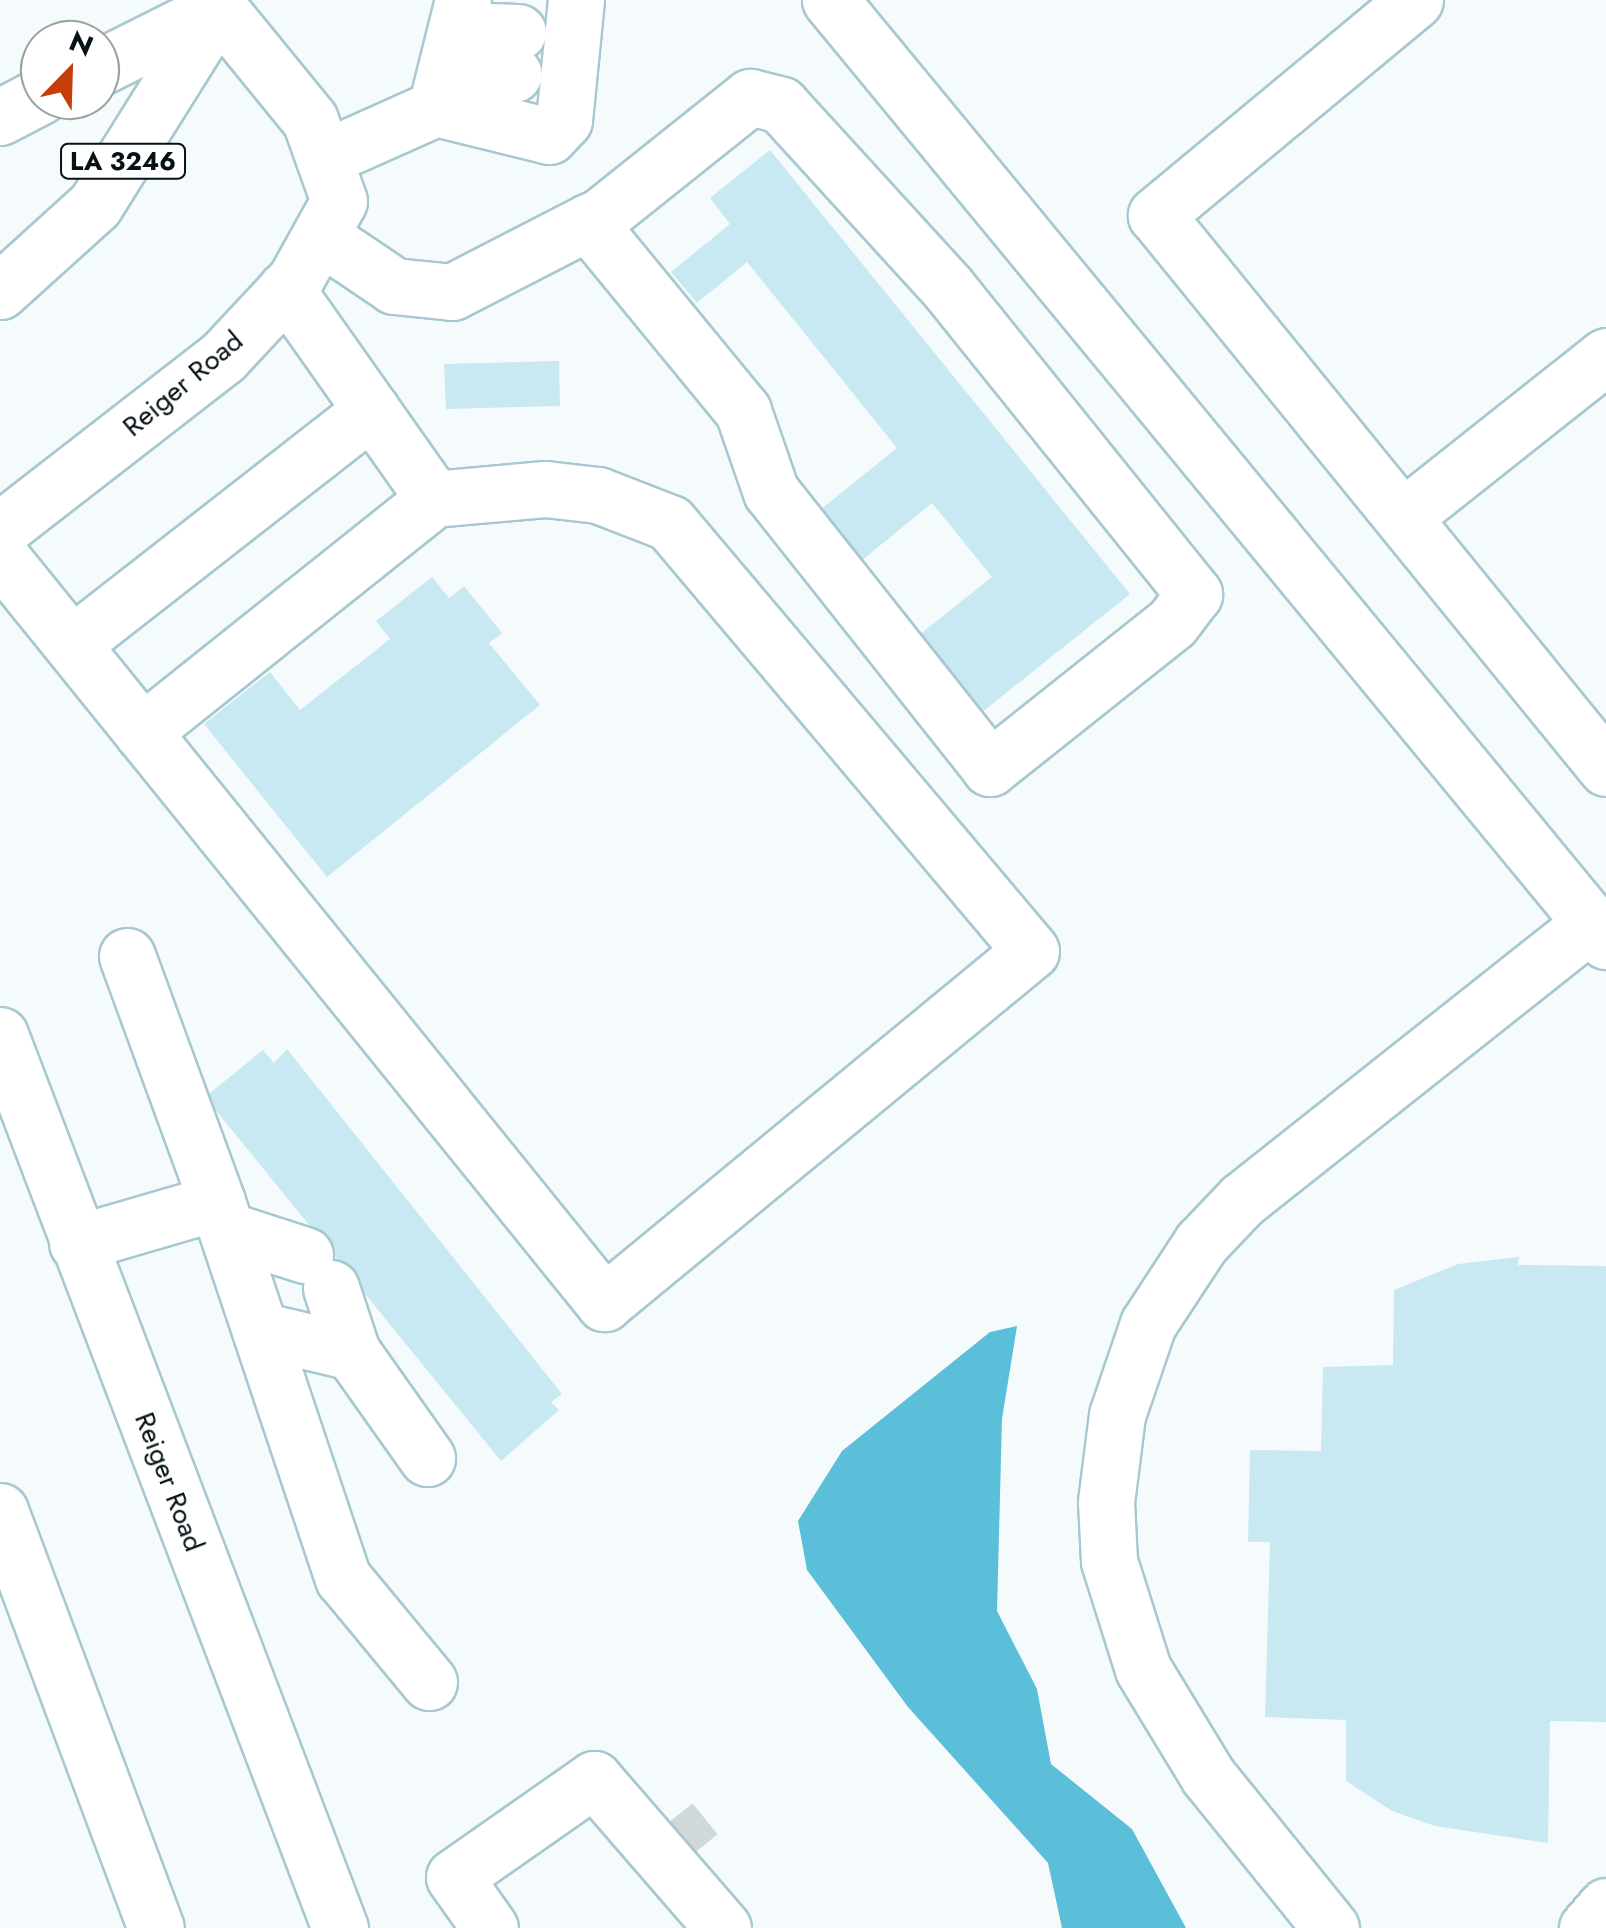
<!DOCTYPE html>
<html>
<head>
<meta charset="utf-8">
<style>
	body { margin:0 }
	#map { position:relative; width:1606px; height:1928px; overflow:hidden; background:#f5fbfd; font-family:Jost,sans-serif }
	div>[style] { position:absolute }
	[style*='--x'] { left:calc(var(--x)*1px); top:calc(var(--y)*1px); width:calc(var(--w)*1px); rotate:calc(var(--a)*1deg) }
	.water>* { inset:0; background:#5bbfd9 }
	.building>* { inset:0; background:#c8e8f2 }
	.minor-tunnel>* { height:55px; margin-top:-27.5px; transform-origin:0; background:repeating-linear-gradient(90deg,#d1d8da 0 55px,transparent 0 83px) }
	.roads { filter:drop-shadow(2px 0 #a8c8d1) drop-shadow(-2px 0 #a8c8d1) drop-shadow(0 2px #a8c8d1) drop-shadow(0 -2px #a8c8d1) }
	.minor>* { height:55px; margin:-27.5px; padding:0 27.5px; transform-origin:27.5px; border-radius:27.5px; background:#fff }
	.major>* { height:55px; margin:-27.5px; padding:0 27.5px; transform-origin:27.5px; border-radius:27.5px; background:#fff }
	.highway>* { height:55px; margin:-27.5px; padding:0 27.5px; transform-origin:27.5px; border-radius:27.5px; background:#fff }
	span { translate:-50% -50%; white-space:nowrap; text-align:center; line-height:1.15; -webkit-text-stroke:9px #fff; paint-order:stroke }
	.shield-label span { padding:2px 8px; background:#fff; border:2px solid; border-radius:8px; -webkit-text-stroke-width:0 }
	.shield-label { font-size:25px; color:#061215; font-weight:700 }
	.street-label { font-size:28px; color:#061215 }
	.north { position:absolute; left:20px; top:20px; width:100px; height:100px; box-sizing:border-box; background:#fff; border:2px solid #9ba0a1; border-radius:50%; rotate:23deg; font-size:28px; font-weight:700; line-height:40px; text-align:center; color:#061215 }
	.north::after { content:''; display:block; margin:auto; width:35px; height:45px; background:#c53d09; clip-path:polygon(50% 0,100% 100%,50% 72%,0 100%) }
</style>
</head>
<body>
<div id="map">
	<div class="water">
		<div style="clip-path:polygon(1017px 1326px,1002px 1419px,997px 1611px,1037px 1689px,1051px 1764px,1132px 1829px,1186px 1928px,1062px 1928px,1048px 1863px,908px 1707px,807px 1570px,798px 1521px,842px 1451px,990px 1332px)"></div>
	</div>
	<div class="building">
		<div style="clip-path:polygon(770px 150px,1130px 594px,971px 721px,909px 643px,992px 577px,932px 503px,861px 561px,820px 510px,897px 448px,747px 262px,697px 303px,671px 272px,730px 224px,710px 198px)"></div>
		<div style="clip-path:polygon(559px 361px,560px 406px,446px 409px,444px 364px)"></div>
		<div style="clip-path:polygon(432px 577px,449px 598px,464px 586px,502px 633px,489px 643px,540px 705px,327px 877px,204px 724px,270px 672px,300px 710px,390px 639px,376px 621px)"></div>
		<div style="clip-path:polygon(287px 1049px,562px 1394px,551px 1402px,559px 1410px,501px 1461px,205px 1097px,263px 1050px,274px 1063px)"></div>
		<div style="clip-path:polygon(1519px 1257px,1518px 1265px,1606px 1266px,1606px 1722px,1550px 1721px,1548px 1843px,1435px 1826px,1392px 1811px,1346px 1781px,1346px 1720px,1265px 1717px,1270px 1542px,1248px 1542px,1250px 1450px,1321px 1451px,1323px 1367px,1393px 1365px,1394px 1290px,1458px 1264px)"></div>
	</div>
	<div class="minor-tunnel">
		<div style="--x:671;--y:1820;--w:40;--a:51"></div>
	</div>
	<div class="roads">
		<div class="minor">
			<div style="--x:830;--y:0;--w:1220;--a:50.49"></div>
			<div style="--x:1415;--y:0;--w:337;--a:140.3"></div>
			<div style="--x:1156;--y:215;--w:713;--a:50.86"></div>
			<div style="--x:457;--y:30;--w:61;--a:1.9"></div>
			<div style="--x:449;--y:68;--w:65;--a:5.3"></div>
			<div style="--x:436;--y:108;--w:116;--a:13.9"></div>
			<div style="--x:549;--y:136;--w:22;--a:-47"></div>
			<div style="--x:564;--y:120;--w:121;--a:-84.3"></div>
			<div style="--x:324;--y:158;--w:123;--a:-24.1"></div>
			<div style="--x:436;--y:108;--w:111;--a:-76"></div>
			<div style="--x:320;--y:236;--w:89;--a:34"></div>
			<div style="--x:394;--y:286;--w:58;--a:5.9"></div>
			<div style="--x:452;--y:292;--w:153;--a:-27.2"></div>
			<div style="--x:588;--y:222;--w:14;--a:-25"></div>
			<div style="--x:601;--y:216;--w:191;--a:-38.6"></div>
			<div style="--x:750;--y:97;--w:32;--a:14"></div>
			<div style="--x:781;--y:105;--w:248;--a:47.6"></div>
			<div style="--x:948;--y:288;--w:393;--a:51.2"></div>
			<div style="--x:1194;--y:594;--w:36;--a:127"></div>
			<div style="--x:1172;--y:623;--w:233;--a:141.5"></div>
			<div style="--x:990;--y:768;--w:352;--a:-128.4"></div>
			<div style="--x:771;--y:492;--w:86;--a:-109.1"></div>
			<div style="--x:743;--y:411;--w:244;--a:-129.4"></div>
			<div style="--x:1403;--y:517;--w:259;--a:-38.4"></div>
			<div style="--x:0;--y:530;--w:282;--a:-37.8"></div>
			<div style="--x:223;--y:357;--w:105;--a:-46.9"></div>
			<div style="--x:295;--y:280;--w:90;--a:-60.9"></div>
			<div style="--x:339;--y:201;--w:86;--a:-109.7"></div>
			<div style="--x:310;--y:120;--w:155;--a:-129.2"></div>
			<div style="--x:0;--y:556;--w:961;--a:51.04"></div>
			<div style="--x:604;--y:1303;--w:553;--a:-39.5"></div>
			<div style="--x:1031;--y:951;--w:560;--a:-130.15"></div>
			<div style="--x:670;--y:523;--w:77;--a:-158.7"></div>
			<div style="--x:598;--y:495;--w:53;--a:-173.5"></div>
			<div style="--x:545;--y:489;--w:111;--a:174.9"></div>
			<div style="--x:434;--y:499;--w:257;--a:-125.2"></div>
			<div style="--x:72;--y:644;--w:380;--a:-38"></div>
			<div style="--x:142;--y:732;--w:374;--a:-38.6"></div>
			<div style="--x:127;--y:956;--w:262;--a:69.9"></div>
			<div style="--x:0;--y:1035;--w:956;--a:69.16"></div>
			<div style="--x:227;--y:1230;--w:82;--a:17.8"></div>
			<div style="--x:77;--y:1243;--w:146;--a:-16.3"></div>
			<div style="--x:217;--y:1202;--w:397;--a:71.5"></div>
			<div style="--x:343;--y:1578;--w:135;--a:50.4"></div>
			<div style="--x:331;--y:1288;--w:67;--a:71.8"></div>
			<div style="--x:260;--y:1330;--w:95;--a:13.4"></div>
			<div style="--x:352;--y:1352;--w:130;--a:54.7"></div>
			<div style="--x:490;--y:1928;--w:62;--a:-125.2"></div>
			<div style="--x:454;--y:1877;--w:171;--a:-35"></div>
			<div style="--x:594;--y:1779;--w:197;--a:49.1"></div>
			<div style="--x:1331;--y:1928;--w:196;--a:-129"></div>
			<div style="--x:1208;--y:1776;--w:125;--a:-121.3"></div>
			<div style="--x:1143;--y:1669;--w:113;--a:-107.5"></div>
			<div style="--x:1109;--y:1561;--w:59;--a:-92.9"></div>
			<div style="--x:1106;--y:1502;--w:88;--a:-82.8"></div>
			<div style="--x:1117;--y:1415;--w:96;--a:-71.2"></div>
			<div style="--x:1148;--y:1324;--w:97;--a:-56.8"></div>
			<div style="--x:1201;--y:1243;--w:59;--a:-46.4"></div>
			<div style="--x:1242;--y:1200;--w:446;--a:-38.4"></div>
			<div style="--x:1587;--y:1928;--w:29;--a:-49"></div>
		</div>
		<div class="major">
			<div style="--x:100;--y:67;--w:132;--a:-26.6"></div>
			<div style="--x:0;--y:117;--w:45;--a:-27.7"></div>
			<div style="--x:0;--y:291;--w:128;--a:-42.2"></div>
			<div style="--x:95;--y:205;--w:232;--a:-58"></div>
		</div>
		<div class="highway">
			<div style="--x:0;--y:1511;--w:445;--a:69.5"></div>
		</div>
	</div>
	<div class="shield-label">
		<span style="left:123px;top:161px">LA 3246</span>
	</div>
	<div class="street-label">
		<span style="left:183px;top:384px;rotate:-40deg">Reiger Road</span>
		<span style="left:169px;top:1482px;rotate:69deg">Reiger Road</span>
	</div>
	<div class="north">N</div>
</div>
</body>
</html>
